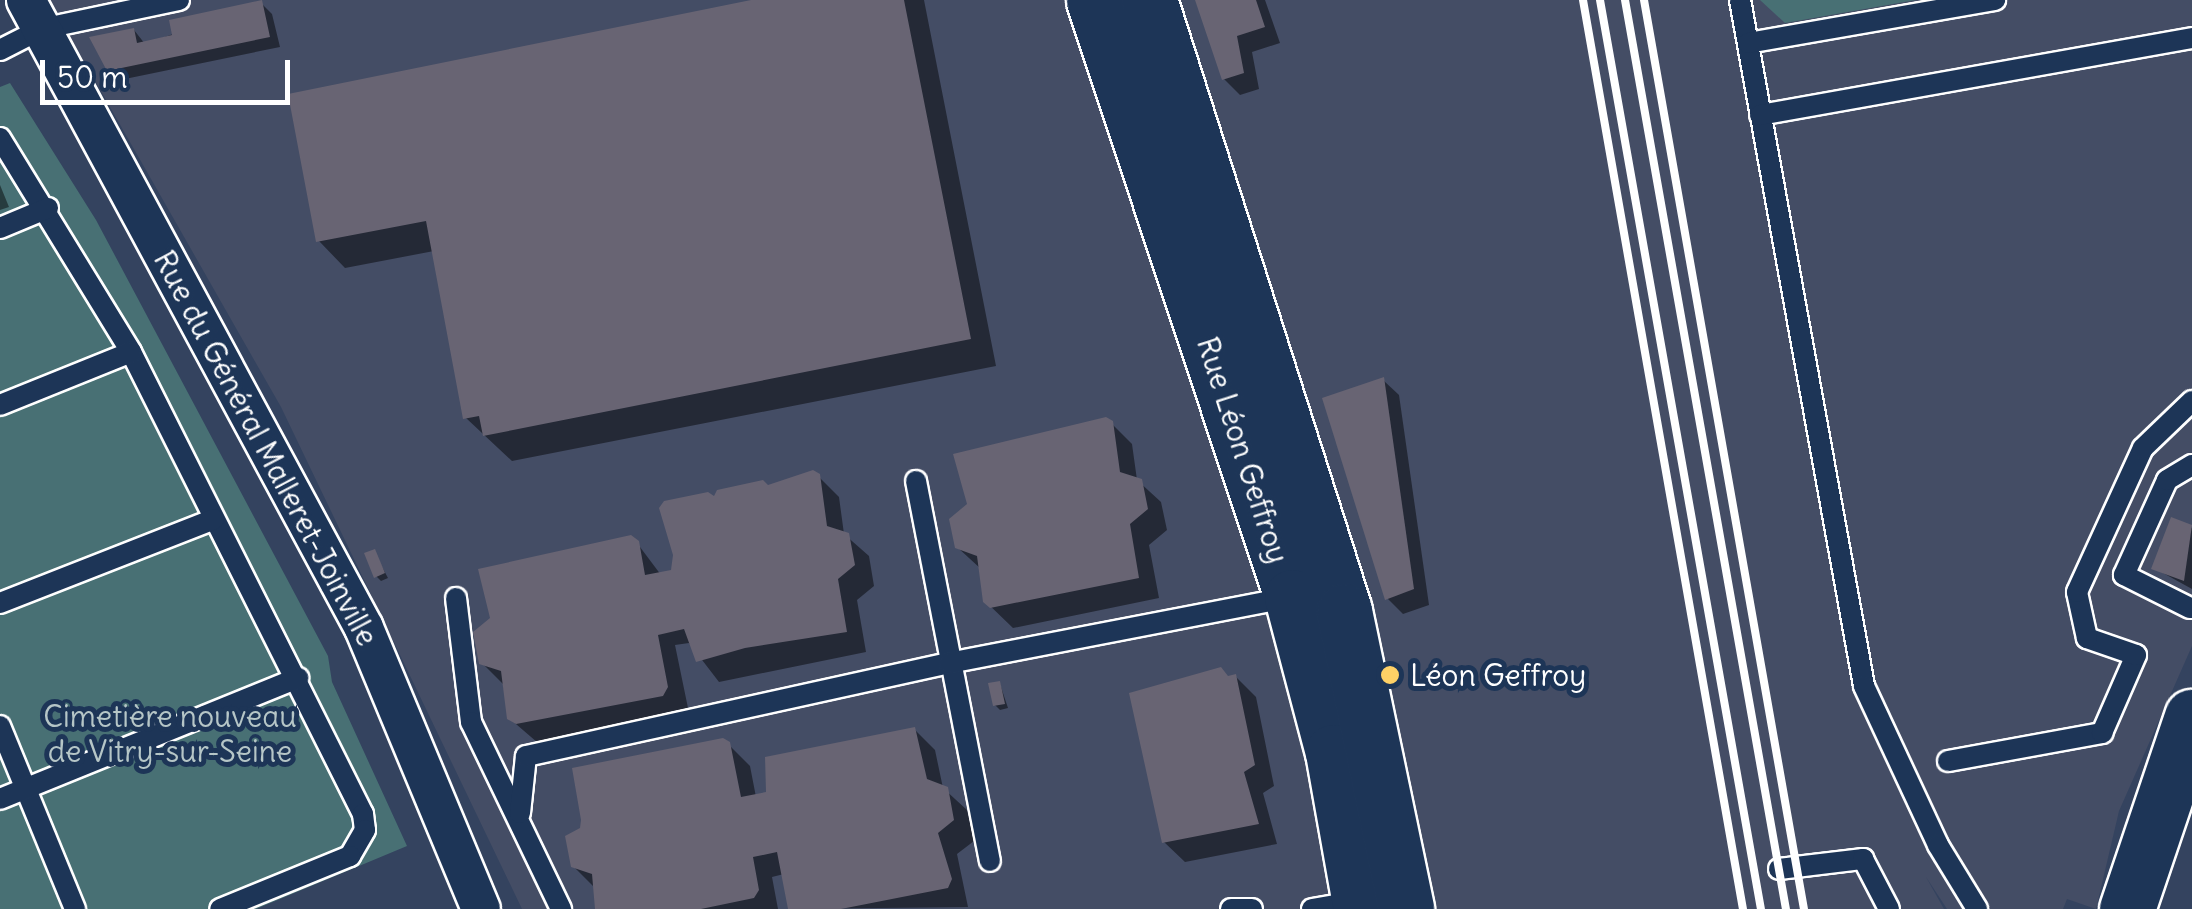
<!DOCTYPE html>
<html>
<head>
<meta charset="utf-8">
<style>
	body { margin:0 }
	#map { position:relative; width:2192px; height:909px; overflow:hidden; background:#34435f; font-family:Delius,sans-serif }
	div>[style] { position:absolute }
	[style*='--x'] { left:calc(var(--x)*1px); top:calc(var(--y)*1px); width:calc(var(--w)*1px); rotate:calc(var(--a)*1deg) }
	.built>* { inset:0; background:#444d65 }
	.green>* { inset:0; background:#487074 }
	.shadow>* { inset:0; background:#0007 }
	.building>* { inset:0; background:#686473 }
	.roads { filter:drop-shadow(2px 0 #fff) drop-shadow(-2px 0 #fff) drop-shadow(0 2px #fff) drop-shadow(0 -2px #fff) }
	.lane>* { height:20px; margin:-10px; padding:0 10px; transform-origin:10px; border-radius:10px; background:#1d3557 }
	.street>* { height:38px; margin:-19px; padding:0 19px; transform-origin:19px; border-radius:19px; background:#1d3557 }
	.secondary>* { height:55px; margin:-27.5px; padding:0 27.5px; transform-origin:27.5px; border-radius:27.5px; background:#1d3557 }
	.rail>* { height:8px; margin:-4px; padding:0 4px; transform-origin:4px; border-radius:4px; background:#fff }
	.dots>* { width:28px; height:28px; translate:-50% -50%; box-sizing:border-box; border:5px solid #1d3557; border-radius:50% }
	span { translate:-50% -50%; white-space:nowrap; text-align:center; line-height:1.15; -webkit-text-stroke:10px #1d3557; paint-order:stroke }
	.street-label { font-size:30px; color:#fff }
	.poi-label { font-size:30px; color:#fff }
	.left { translate:0 -50%; text-align:left }
	.park-label { font-size:30px; color:#b6c6c7 }
	.scale { position:absolute; left:40px; top:60px; width:250px; height:45px; box-sizing:border-box; border:5px solid #fff; border-top:0; padding-left:12px; font-size:30px; line-height:35px; white-space:nowrap; color:#fff; -webkit-text-stroke:8px #1d3557; paint-order:stroke }
</style>
</head>
<body>
<div id="map">
	<div class="built">
		<div style="clip-path:polygon(49px 0,2192px 0,2192px 646px,2119px 811px,2096px 909px,2067px 899px,2063px 909px,1947px 909px,1926px 877px,1944px 909px,522px 909px,281px 407px)"></div>
	</div>
	<div class="green">
		<div style="clip-path:polygon(1760px 0,1916px 0,1785px 23px)"></div>
		<div style="clip-path:polygon(10px 83px,96px 220px,328px 656px,332px 682px,407px 846px,256px 909px,0 909px,0 87px)"></div>
	</div>
	<div class="shadow">
		<div style="clip-path:polygon(764px 0,924px 0,996px 366px,512px 461px,466px 418px,434px 251px,345px 268px,319px 241px)"></div>
		<div style="clip-path:polygon(1198px 0,1265px 0,1280px 43px,1252px 52px,1259px 89px,1240px 95px,1224px 79px)"></div>
		<div style="clip-path:polygon(261px 3px,272px 14px,280px 47px,120px 80px,109px 69px,134px 30px,145px 44px)"></div>
		<div style="clip-path:polygon(0 185px,9px 207px,0 210px)"></div>
		<div style="clip-path:polygon(1383px 380px,1399px 395px,1429px 605px,1403px 614px,1387px 598px)"></div>
		<div style="clip-path:polygon(1111px 423px,1132px 444px,1137px 480px,1161px 502px,1167px 530px,1149px 545px,1159px 598px,1013px 628px,985px 601px,981px 569px,957px 547px)"></div>
		<div style="clip-path:polygon(818px 476px,839px 497px,844px 534px,869px 556px,874px 586px,857px 600px,866px 652px,719px 682px,689px 643px,675px 645px,688px 708px,683px 715px,538px 743px,509px 718px,503px 684px,482px 663px,637px 543px,661px 575px,673px 572px,715px 500px)"></div>
		<div style="clip-path:polygon(2173px 520px,2192px 528px,2192px 589px,2154px 568px)"></div>
		<div style="clip-path:polygon(374px 552px,388px 578px,381px 581px,376px 576px)"></div>
		<div style="clip-path:polygon(1235px 676px,1256px 697px,1274px 786px,1263px 793px,1277px 844px,1185px 862px,1164px 842px,1228px 678px)"></div>
		<div style="clip-path:polygon(1000px 684px,1008px 708px,1000px 710px,995px 705px)"></div>
		<div style="clip-path:polygon(915px 730px,935px 750px,943px 788px,967px 810px,974px 841px,957px 854px,968px 907px,791px 909px,784px 874px,772px 877px,778px 909px,602px 909px,594px 887px,573px 866px,728px 744px,750px 766px,756px 797px)"></div>
	</div>
	<div class="building">
		<div style="clip-path:polygon(262px 0,270px 37px,107px 71px,89px 37px,134px 28px,137px 43px,172px 35px,169px 20px)"></div>
		<div style="clip-path:polygon(751px 0,904px 0,971px 339px,483px 436px,479px 416px,463px 419px,426px 221px,316px 242px,288px 94px)"></div>
		<div style="clip-path:polygon(1195px 0,1256px 0,1265px 27px,1237px 36px,1244px 73px,1222px 80px)"></div>
		<div style="clip-path:polygon(1384px 377px,1414px 589px,1385px 600px,1322px 398px)"></div>
		<div style="clip-path:polygon(1106px 417px,1113px 421px,1120px 472px,1142px 479px,1148px 509px,1130px 524px,1139px 578px,990px 608px,983px 602px,977px 556px,955px 548px,949px 519px,967px 504px,953px 454px)"></div>
		<div style="clip-path:polygon(813px 470px,820px 474px,827px 526px,849px 533px,855px 565px,838px 579px,847px 632px,745px 648px,696px 662px,684px 629px,658px 635px,668px 687px,663px 696px,516px 724px,507px 719px,501px 671px,479px 664px,473px 632px,490px 618px,478px 569px,631px 535px,639px 541px,645px 575px,671px 570px,673px 555px,659px 508px,664px 501px,708px 492px,714px 496px,717px 490px,763px 480px,768px 485px)"></div>
		<div style="clip-path:polygon(2171px 517px,2192px 525px,2184px 581px,2151px 569px)"></div>
		<div style="clip-path:polygon(375px 549px,385px 573px,374px 578px,364px 553px)"></div>
		<div style="clip-path:polygon(1221px 667px,1228px 676px,1236px 674px,1255px 765px,1244px 772px,1259px 824px,1162px 843px,1129px 693px)"></div>
		<div style="clip-path:polygon(1000px 681px,1005px 704px,993px 706px,988px 683px)"></div>
		<div style="clip-path:polygon(915px 727px,927px 779px,948px 787px,954px 820px,938px 833px,952px 879px,948px 888px,841px 909px,788px 909px,777px 852px,753px 857px,759px 890px,754px 898px,701px 909px,595px 909px,592px 874px,571px 867px,565px 836px,580px 828px,581px 820px,572px 768px,723px 738px,730px 742px,741px 797px,766px 792px,765px 757px)"></div>
	</div>
	<div class="roads">
		<div class="lane">
			<div style="--x:1740;--y:0;--w:697;--a:79.75"></div>
			<div style="--x:1864;--y:686;--w:175;--a:65"></div>
			<div style="--x:1938;--y:845;--w:75;--a:58.6"></div>
			<div style="--x:1748;--y:43;--w:251;--a:-9.9"></div>
			<div style="--x:0;--y:50;--w:46;--a:-27.1"></div>
			<div style="--x:41;--y:29;--w:141;--a:-11.9"></div>
			<div style="--x:1760;--y:115;--w:439;--a:-10.1"></div>
			<div style="--x:0;--y:138;--w:251;--a:58.5"></div>
			<div style="--x:131;--y:352;--w:517;--a:63.34"></div>
			<div style="--x:363;--y:814;--w:16;--a:83"></div>
			<div style="--x:365;--y:830;--w:30;--a:120"></div>
			<div style="--x:350;--y:856;--w:140;--a:157.8"></div>
			<div style="--x:0;--y:228;--w:52;--a:-22.6"></div>
			<div style="--x:0;--y:405;--w:141;--a:-22"></div>
			<div style="--x:916;--y:481;--w:387;--a:79"></div>
			<div style="--x:456;--y:598;--w:125;--a:83.1"></div>
			<div style="--x:471;--y:722;--w:208;--a:64.3"></div>
			<div style="--x:0;--y:603;--w:230;--a:-21.4"></div>
			<div style="--x:2190;--y:608;--w:74;--a:-153.4"></div>
			<div style="--x:2124;--y:575;--w:104;--a:-65.6"></div>
			<div style="--x:2167;--y:480;--w:29;--a:-31"></div>
			<div style="--x:0;--y:726;--w:198;--a:67.7"></div>
			<div style="--x:1948;--y:761;--w:157;--a:-10.3"></div>
			<div style="--x:2102;--y:733;--w:85;--a:-66.4"></div>
			<div style="--x:2136;--y:655;--w:52;--a:-160.9"></div>
			<div style="--x:2087;--y:638;--w:47;--a:-102.3"></div>
			<div style="--x:2077;--y:592;--w:158;--a:-65.4"></div>
			<div style="--x:2143;--y:448;--w:68;--a:-43.8"></div>
			<div style="--x:0;--y:799;--w:322;--a:-22.1"></div>
			<div style="--x:520;--y:813;--w:57;--a:-84"></div>
			<div style="--x:526;--y:756;--w:433;--a:-12.4"></div>
			<div style="--x:949;--y:663;--w:348;--a:-10.9"></div>
			<div style="--x:1779;--y:869;--w:85;--a:-6.8"></div>
			<div style="--x:1863;--y:859;--w:56;--a:62.5"></div>
			<div style="--x:1231;--y:909;--w:21;--a:0"></div>
			<div style="--x:1312;--y:909;--w:48;--a:-9.7"></div>
		</div>
		<div class="street">
			<div style="--x:26;--y:0;--w:713;--a:61.71"></div>
			<div style="--x:364;--y:628;--w:304;--a:67.4"></div>
		</div>
		<div class="secondary">
			<div style="--x:1094;--y:0;--w:629;--a:71.65"></div>
			<div style="--x:1292;--y:597;--w:160;--a:75.2"></div>
			<div style="--x:1333;--y:752;--w:159;--a:79.9"></div>
			<div style="--x:1149;--y:0;--w:641;--a:72.3"></div>
			<div style="--x:1344;--y:611;--w:304;--a:78.2"></div>
			<div style="--x:2127;--y:909;--w:203;--a:-71.3"></div>
		</div>
	</div>
	<div class="rail">
		<div style="--x:1583;--y:0;--w:923;--a:80.02"></div>
		<div style="--x:1600;--y:0;--w:923;--a:79.96"></div>
		<div style="--x:1625;--y:0;--w:923;--a:79.96"></div>
		<div style="--x:1644;--y:0;--w:923;--a:80.02"></div>
	</div>
	<div class="dots">
		<div style="left:1390px;top:675px;background:#ffd166"></div>
	</div>
	<div class="street-label">
		<span style="left:266px;top:448px;rotate:62deg">Rue du Général Malleret-Joinville</span>
		<span style="left:1243px;top:450px;rotate:72deg">Rue Léon Geffroy</span>
	</div>
	<div class="poi-label">
		<span class="left" style="left:1410px;top:675px">Léon Geffroy</span>
	</div>
	<div class="park-label">
		<span style="left:170px;top:733px">Cimetière nouveau<br>de Vitry-sur-Seine</span>
	</div>
	<div class="scale">50 m</div>
</div>
</body>
</html>
